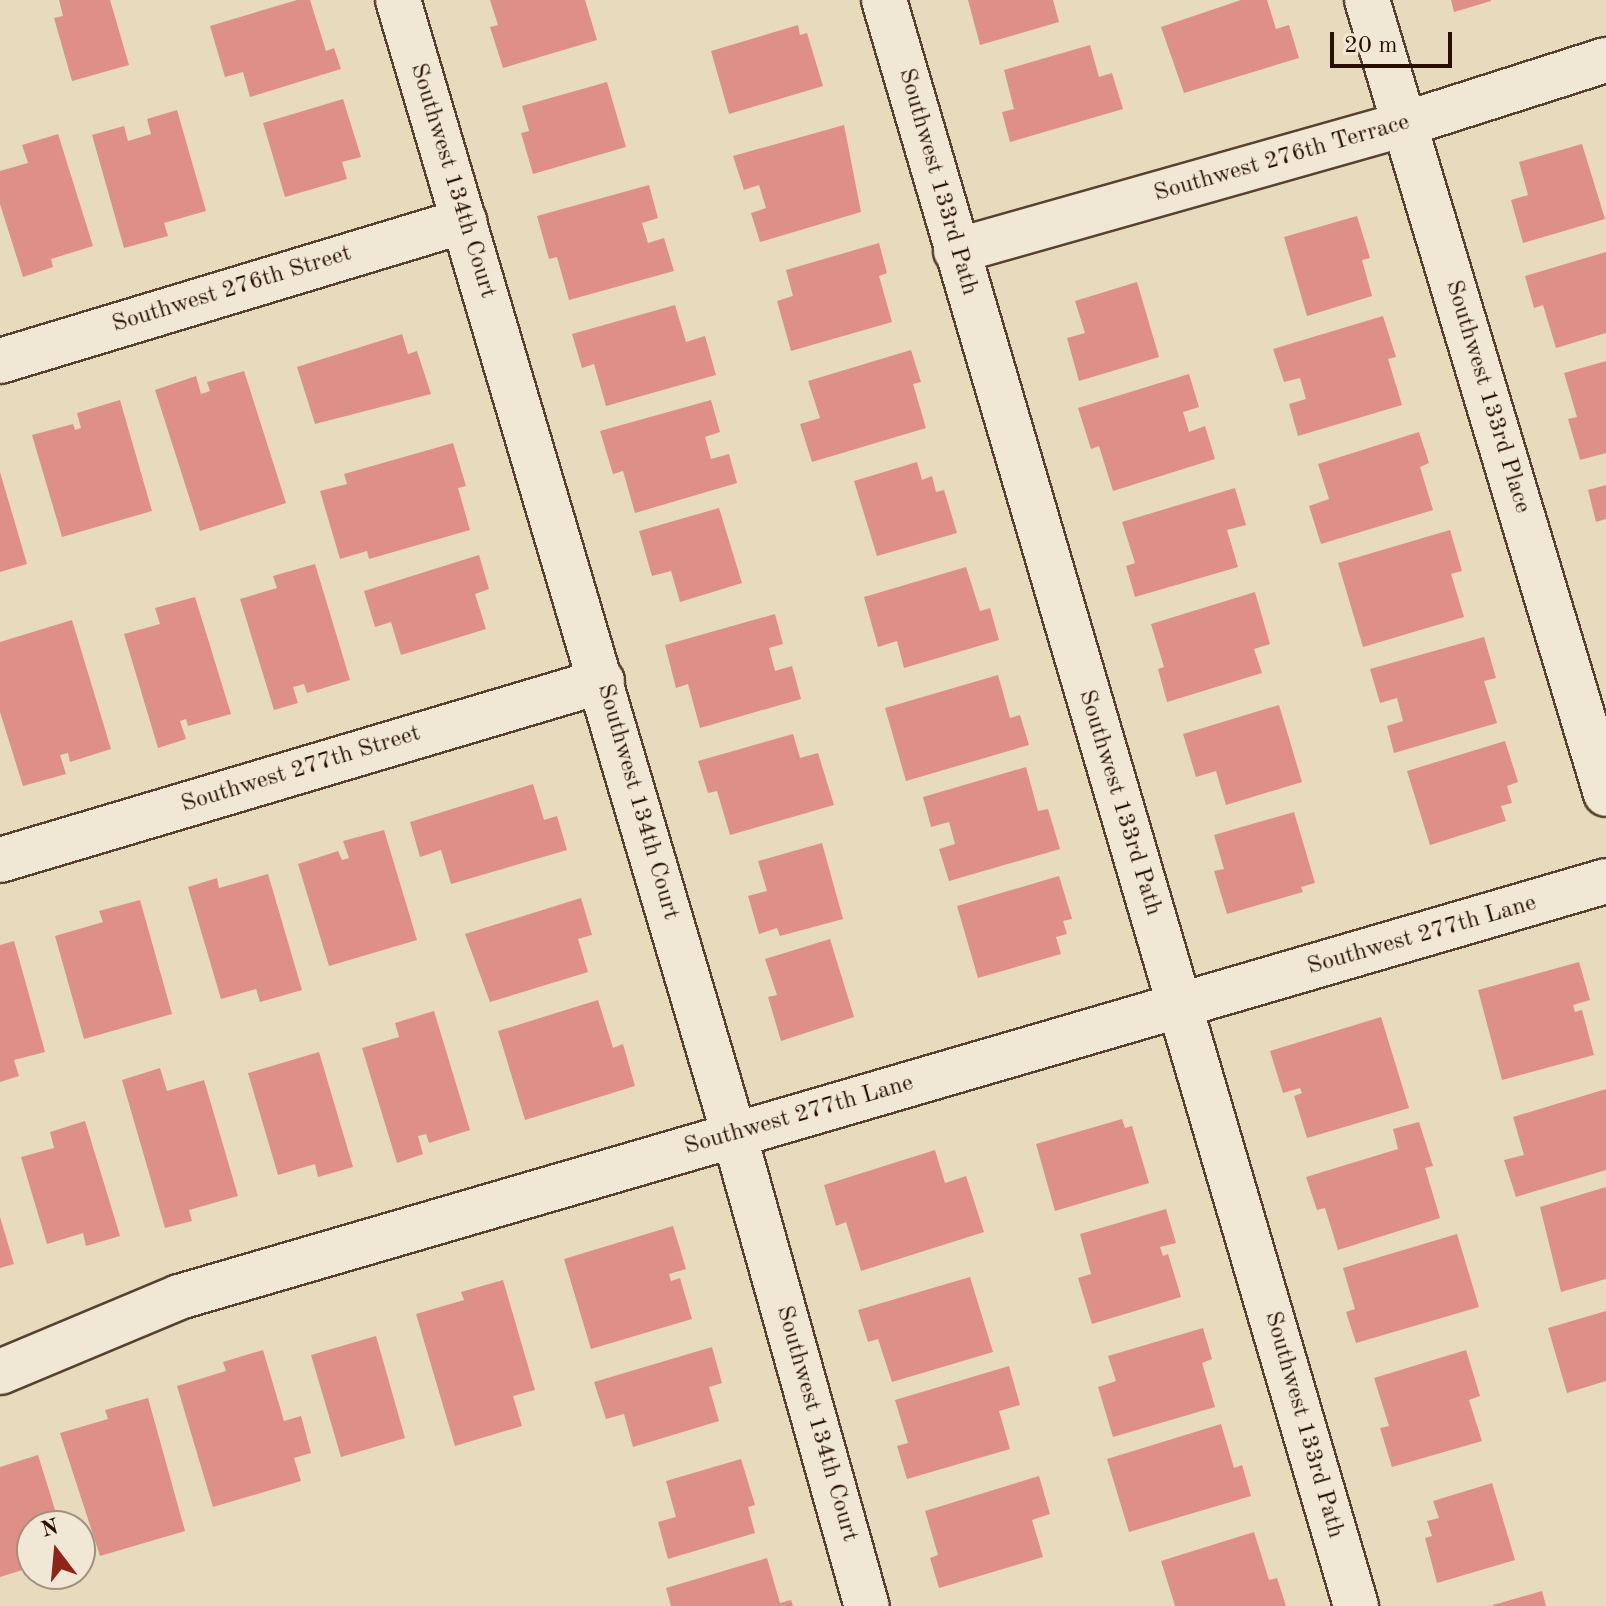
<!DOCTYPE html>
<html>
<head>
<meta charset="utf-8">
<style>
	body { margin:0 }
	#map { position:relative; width:1606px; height:1606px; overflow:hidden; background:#e8dabd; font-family:"Old Standard TT",serif }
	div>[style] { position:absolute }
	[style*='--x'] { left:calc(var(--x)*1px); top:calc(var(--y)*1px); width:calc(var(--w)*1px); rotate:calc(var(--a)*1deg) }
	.building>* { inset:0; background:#de9086 }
	.roads { filter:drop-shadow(2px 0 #58422f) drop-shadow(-2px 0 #58422f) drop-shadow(0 2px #58422f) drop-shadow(0 -2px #58422f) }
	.minor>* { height:44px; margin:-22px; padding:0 22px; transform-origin:22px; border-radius:22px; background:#f0e7d4 }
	span { translate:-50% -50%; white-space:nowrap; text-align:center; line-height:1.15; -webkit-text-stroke:6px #f0e7d4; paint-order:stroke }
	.street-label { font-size:24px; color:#280f00 }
	.north { position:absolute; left:16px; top:1510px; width:80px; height:80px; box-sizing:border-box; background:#f0e7d4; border:2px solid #a0917f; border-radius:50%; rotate:344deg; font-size:22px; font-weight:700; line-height:32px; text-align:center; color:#280f00 }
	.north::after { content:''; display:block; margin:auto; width:28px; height:36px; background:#8f2418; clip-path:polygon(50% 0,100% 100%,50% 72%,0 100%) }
	.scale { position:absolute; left:1330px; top:32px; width:122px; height:36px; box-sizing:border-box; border:4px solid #280f00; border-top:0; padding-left:10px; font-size:24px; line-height:28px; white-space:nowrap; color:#280f00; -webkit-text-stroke:6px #f0e7d4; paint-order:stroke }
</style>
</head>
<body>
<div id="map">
	<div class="building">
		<div style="clip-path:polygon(59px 0,110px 0,129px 65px,72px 81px,54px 18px,63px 16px)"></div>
		<div style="clip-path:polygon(297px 0,310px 0,326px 51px,334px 48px,341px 69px,250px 97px,243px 72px,225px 77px,210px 26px)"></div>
		<div style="clip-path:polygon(490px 0,585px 0,597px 40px,503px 68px,490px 27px,498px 25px)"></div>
		<div style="clip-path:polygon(968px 0,1053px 0,1059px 22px,980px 45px)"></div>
		<div style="clip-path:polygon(1241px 0,1267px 0,1276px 29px,1289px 25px,1299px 58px,1184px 93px,1161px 27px)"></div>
		<div style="clip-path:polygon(1451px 0,1491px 0,1491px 1px,1454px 12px)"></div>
		<div style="clip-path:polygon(798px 25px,800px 35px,807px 33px,823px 86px,729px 114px,711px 51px)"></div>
		<div style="clip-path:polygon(1090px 45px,1099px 77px,1112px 73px,1123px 109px,1010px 142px,1002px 112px,1014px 109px,1004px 70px)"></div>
		<div style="clip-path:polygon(607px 82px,626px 147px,533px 174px,521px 133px,529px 131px,522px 106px)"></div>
		<div style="clip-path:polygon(343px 99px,361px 157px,342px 162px,347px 179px,285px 197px,263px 123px)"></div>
		<div style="clip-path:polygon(177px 110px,206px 211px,164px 223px,168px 236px,124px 248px,92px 135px,124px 126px,128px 141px,151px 134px,147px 119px)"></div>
		<div style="clip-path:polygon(844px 125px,861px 212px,760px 242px,751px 213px,766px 208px,759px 185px,744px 190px,733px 156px)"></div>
		<div style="clip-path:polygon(58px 134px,93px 246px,51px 259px,53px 267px,23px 277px,0 204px,0 171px,28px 163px,22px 145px)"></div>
		<div style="clip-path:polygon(1582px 144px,1605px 219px,1523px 243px,1511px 200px,1528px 195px,1519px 162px)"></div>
		<div style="clip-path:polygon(649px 185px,658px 218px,642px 223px,648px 243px,664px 238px,674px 271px,569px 300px,557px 257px,549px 259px,537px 216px)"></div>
		<div style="clip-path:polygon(1357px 216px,1370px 258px,1362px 260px,1372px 296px,1307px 316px,1284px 237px)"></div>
		<div style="clip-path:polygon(879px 243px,887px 273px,879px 276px,892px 322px,791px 351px,777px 301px,793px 296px,786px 270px)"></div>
		<div style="clip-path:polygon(1606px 252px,1606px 333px,1556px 348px,1543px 305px,1534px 308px,1525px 276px)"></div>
		<div style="clip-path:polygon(1137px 282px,1159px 357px,1079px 381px,1067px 338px,1085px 333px,1075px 301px)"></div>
		<div style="clip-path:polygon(675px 305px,686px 342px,705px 336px,716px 375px,606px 406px,594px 364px,582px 368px,572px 334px)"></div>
		<div style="clip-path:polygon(1383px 316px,1396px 357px,1388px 359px,1402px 405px,1298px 436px,1289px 404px,1306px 399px,1300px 378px,1284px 382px,1273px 349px)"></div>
		<div style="clip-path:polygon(402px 334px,408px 354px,417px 351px,431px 394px,315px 424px,297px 367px)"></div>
		<div style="clip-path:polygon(911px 350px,921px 382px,913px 384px,926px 428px,812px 462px,800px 424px,820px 418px,808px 381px)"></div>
		<div style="clip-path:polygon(1606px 361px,1606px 453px,1580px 460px,1568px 419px,1577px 417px,1564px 373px)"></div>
		<div style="clip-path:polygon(244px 371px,286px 503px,200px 531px,155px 390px,196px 376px,201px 394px,210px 391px,207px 382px)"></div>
		<div style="clip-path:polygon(1189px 374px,1199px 407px,1183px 412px,1189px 432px,1205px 426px,1215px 459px,1113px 491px,1099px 446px,1091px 449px,1078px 408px)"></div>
		<div style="clip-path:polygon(120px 400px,152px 511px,62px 537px,32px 435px,73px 424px,75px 430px,81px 428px,77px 413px)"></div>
		<div style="clip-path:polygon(711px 400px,720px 432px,705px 437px,711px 459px,729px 454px,737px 483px,635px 513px,623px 471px,613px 474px,600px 431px)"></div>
		<div style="clip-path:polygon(1419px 432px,1429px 463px,1420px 467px,1433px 510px,1321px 544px,1309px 506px,1329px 499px,1318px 464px)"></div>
		<div style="clip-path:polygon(453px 443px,466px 486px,458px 488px,470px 530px,369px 559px,367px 551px,340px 559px,320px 491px,347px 484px,344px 474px)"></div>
		<div style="clip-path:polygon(917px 462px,922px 480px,932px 476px,936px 492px,944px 490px,957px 533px,877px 556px,854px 481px)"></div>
		<div style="clip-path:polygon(0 472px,27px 564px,0 572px)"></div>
		<div style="clip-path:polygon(1606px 485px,1606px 519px,1596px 522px,1588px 490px)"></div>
		<div style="clip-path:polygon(1235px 488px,1246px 525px,1227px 530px,1238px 567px,1135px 597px,1126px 566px,1135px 563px,1122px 522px)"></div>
		<div style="clip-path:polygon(719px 508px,742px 583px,680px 602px,671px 571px,652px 576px,639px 531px)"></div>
		<div style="clip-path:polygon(1450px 530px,1462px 571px,1451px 574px,1464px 617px,1363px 647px,1338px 563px)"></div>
		<div style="clip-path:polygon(479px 555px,489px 589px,475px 594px,486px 629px,401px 655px,391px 622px,375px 627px,364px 591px)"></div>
		<div style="clip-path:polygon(315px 564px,350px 680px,307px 693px,304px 684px,293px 687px,298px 703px,274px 710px,240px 599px,277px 588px,273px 576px)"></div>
		<div style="clip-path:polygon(966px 567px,980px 611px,990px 608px,999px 640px,904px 668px,897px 641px,878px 647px,864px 597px)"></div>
		<div style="clip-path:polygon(1255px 592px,1270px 644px,1254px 649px,1262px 673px,1167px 702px,1158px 669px,1164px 667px,1151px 624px)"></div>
		<div style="clip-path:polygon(195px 597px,231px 714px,188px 726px,186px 719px,180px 721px,186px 739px,158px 748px,124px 634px,160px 624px,155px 608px)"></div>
		<div style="clip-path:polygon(775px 614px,783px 644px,769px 648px,775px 671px,792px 666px,801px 699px,700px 728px,688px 684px,676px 688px,665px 645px)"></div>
		<div style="clip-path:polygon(72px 620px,111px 749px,70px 762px,68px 753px,60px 755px,66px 774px,23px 786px,0 712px,0 642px)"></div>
		<div style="clip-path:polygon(1484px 637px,1496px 678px,1484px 681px,1497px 723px,1394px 753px,1387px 726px,1403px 721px,1397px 698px,1380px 703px,1370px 669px)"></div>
		<div style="clip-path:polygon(998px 675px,1010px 718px,1020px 715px,1029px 745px,906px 781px,885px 708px)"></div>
		<div style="clip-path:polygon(1279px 705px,1302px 782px,1226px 805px,1216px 771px,1196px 777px,1183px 734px)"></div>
		<div style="clip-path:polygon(793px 734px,800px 758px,818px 753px,834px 805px,730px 835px,717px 791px,708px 793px,698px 761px)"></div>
		<div style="clip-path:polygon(1505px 741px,1518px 782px,1507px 786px,1512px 803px,1501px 806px,1506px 821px,1430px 845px,1407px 771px)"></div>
		<div style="clip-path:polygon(1026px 767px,1038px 811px,1048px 809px,1060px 849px,949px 881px,939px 849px,955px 844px,949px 822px,931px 827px,923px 797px)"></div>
		<div style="clip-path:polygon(533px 784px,544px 820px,557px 816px,567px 850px,451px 884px,441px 850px,420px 857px,410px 822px)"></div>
		<div style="clip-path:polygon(1294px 812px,1315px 883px,1301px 887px,1303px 892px,1227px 914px,1214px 871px,1224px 869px,1214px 835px)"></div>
		<div style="clip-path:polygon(384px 830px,417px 940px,329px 966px,298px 864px,338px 851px,342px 860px,349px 858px,343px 841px)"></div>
		<div style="clip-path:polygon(822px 843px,843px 919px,780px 936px,777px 928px,759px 934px,748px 896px,767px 891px,758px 861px)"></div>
		<div style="clip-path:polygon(268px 874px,302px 990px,260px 1002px,256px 989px,221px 999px,188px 887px,217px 878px,219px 888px)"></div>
		<div style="clip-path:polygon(1059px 876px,1072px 919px,1063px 921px,1067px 934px,1056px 937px,1061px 954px,978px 978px,957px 906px)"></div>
		<div style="clip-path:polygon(581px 898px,592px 935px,578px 939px,588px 972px,490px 1002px,465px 934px)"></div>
		<div style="clip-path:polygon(140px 900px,172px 1014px,84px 1039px,55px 936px,103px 922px,99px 911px)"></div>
		<div style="clip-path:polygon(830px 939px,854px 1017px,781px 1041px,768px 997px,777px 995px,765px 959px)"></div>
		<div style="clip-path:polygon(14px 941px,45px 1052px,14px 1060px,19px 1076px,0 1082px,0 945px)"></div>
		<div style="clip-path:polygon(1579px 962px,1590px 1000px,1573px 1005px,1575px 1012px,1582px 1010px,1594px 1055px,1502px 1080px,1478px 990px)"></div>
		<div style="clip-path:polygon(598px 1000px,613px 1048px,623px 1044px,635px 1086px,525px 1120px,498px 1031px)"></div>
		<div style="clip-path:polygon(434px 1011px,470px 1130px,429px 1143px,426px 1134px,418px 1136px,423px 1154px,397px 1163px,362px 1048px,399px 1037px,395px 1023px)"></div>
		<div style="clip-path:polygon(1381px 1017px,1409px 1108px,1307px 1138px,1294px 1096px,1302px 1093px,1300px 1088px,1283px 1093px,1270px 1051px)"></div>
		<div style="clip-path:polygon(319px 1052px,353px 1167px,318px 1177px,315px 1164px,278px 1175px,248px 1073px)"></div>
		<div style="clip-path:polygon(160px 1068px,167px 1091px,204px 1080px,238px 1196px,189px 1210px,192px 1221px,165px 1228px,122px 1080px)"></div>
		<div style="clip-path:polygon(1606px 1089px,1606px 1170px,1516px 1197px,1504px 1160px,1524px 1155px,1513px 1117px)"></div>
		<div style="clip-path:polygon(1122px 1119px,1125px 1128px,1132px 1126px,1149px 1183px,1055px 1211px,1036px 1144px)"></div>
		<div style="clip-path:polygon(85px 1121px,120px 1236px,86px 1246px,83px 1233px,47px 1244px,21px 1157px,54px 1148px,50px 1132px)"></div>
		<div style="clip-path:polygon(1419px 1122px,1433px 1166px,1425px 1168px,1440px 1218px,1338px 1250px,1325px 1208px,1317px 1210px,1306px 1177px,1398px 1149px,1393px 1129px)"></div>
		<div style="clip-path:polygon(935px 1150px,945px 1183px,966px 1176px,984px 1232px,861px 1271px,846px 1222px,836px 1226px,824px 1185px)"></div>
		<div style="clip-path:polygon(1606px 1187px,1606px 1279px,1561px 1292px,1540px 1207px)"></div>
		<div style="clip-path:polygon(1166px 1209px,1176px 1243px,1160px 1247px,1163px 1256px,1168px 1254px,1181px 1297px,1092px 1324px,1078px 1278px,1091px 1274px,1080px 1234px)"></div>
		<div style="clip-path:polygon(0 1217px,14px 1264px,0 1268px)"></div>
		<div style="clip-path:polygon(673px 1226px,686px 1269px,669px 1274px,671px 1281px,680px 1278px,692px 1319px,591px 1349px,564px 1259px)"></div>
		<div style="clip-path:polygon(1457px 1234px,1479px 1307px,1356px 1343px,1346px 1312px,1355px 1309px,1343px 1268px)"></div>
		<div style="clip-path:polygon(970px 1277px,993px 1352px,892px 1382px,878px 1339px,868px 1342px,858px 1310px)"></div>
		<div style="clip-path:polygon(503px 1280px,535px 1390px,513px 1396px,522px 1426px,455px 1446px,416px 1314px,464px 1300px,461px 1292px)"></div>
		<div style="clip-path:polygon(1606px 1311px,1606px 1381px,1567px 1393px,1548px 1328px)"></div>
		<div style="clip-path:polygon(1203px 1328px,1212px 1359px,1202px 1363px,1215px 1407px,1113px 1437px,1098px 1387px,1116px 1381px,1108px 1356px)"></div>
		<div style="clip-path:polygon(376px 1336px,405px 1438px,341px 1457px,311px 1355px)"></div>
		<div style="clip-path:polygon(712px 1347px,722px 1383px,709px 1387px,719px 1421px,633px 1447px,624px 1414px,606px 1419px,594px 1382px)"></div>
		<div style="clip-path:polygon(263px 1350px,284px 1421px,301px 1416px,311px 1453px,294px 1458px,301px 1481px,213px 1507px,177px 1386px,226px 1371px,223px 1362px)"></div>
		<div style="clip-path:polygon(1466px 1350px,1480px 1396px,1469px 1400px,1482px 1441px,1392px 1467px,1380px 1428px,1389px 1426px,1374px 1378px)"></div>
		<div style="clip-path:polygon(1009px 1366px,1020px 1405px,999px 1411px,1010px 1449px,907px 1479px,897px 1446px,908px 1443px,895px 1400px)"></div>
		<div style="clip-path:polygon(148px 1398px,185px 1531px,100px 1556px,60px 1433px,108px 1419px,105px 1410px)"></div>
		<div style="clip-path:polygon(1221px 1424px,1234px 1468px,1242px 1465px,1251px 1496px,1129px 1532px,1107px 1459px)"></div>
		<div style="clip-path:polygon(38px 1455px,60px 1526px,32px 1526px,32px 1567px,0 1577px,0 1467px)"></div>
		<div style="clip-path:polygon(741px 1459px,755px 1505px,748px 1507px,755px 1533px,668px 1559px,658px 1522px,676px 1517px,666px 1481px)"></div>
		<div style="clip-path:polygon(1039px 1476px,1050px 1514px,1032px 1520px,1043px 1557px,939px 1588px,930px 1558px,938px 1555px,925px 1511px)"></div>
		<div style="clip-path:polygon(1492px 1483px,1515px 1560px,1437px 1583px,1425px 1538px,1432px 1536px,1427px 1521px,1439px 1518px,1433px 1501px)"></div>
		<div style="clip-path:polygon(1254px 1532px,1269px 1580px,1277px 1578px,1286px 1606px,1175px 1606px,1161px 1561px)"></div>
		<div style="clip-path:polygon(767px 1558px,780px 1603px,791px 1600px,793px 1606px,671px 1606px,666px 1588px)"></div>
		<div style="clip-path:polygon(1542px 1591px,1546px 1606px,1493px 1606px,1493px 1605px)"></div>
	</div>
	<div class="roads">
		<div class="minor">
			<div style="--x:398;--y:0;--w:1183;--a:73.5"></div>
			<div style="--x:734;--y:1134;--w:490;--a:74.3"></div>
			<div style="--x:884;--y:0;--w:1674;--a:73.62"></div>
			<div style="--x:1367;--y:0;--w:829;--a:73.25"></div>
			<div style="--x:956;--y:251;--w:467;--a:-15.8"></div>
			<div style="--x:1405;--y:124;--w:211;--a:-17.7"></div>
			<div style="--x:0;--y:361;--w:485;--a:-16.8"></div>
			<div style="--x:0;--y:860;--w:628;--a:-16.56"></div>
			<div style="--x:0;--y:1372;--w:194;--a:-22.7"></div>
			<div style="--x:179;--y:1297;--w:1486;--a:-16.25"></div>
		</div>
	</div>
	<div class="street-label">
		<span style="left:1282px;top:159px;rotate:-16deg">Southwest 276th Terrace</span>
		<span style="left:452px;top:181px;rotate:73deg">Southwest 134th Court</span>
		<span style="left:937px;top:182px;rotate:74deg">Southwest 133rd Path</span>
		<span style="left:232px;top:290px;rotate:-17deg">Southwest 276th Street</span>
		<span style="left:1487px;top:397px;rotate:73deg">Southwest 133rd Place</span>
		<span style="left:301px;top:770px;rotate:-17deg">Southwest 277th Street</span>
		<span style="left:637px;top:802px;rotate:74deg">Southwest 134th Court</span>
		<span style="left:1119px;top:803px;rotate:73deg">Southwest 133rd Path</span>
		<span style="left:1422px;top:936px;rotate:-16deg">Southwest 277th Lane</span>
		<span style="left:799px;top:1116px;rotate:-16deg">Southwest 277th Lane</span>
		<span style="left:816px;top:1424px;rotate:74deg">Southwest 134th Court</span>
		<span style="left:1303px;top:1425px;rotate:74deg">Southwest 133rd Path</span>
	</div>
	<div class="north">N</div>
	<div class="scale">20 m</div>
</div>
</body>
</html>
